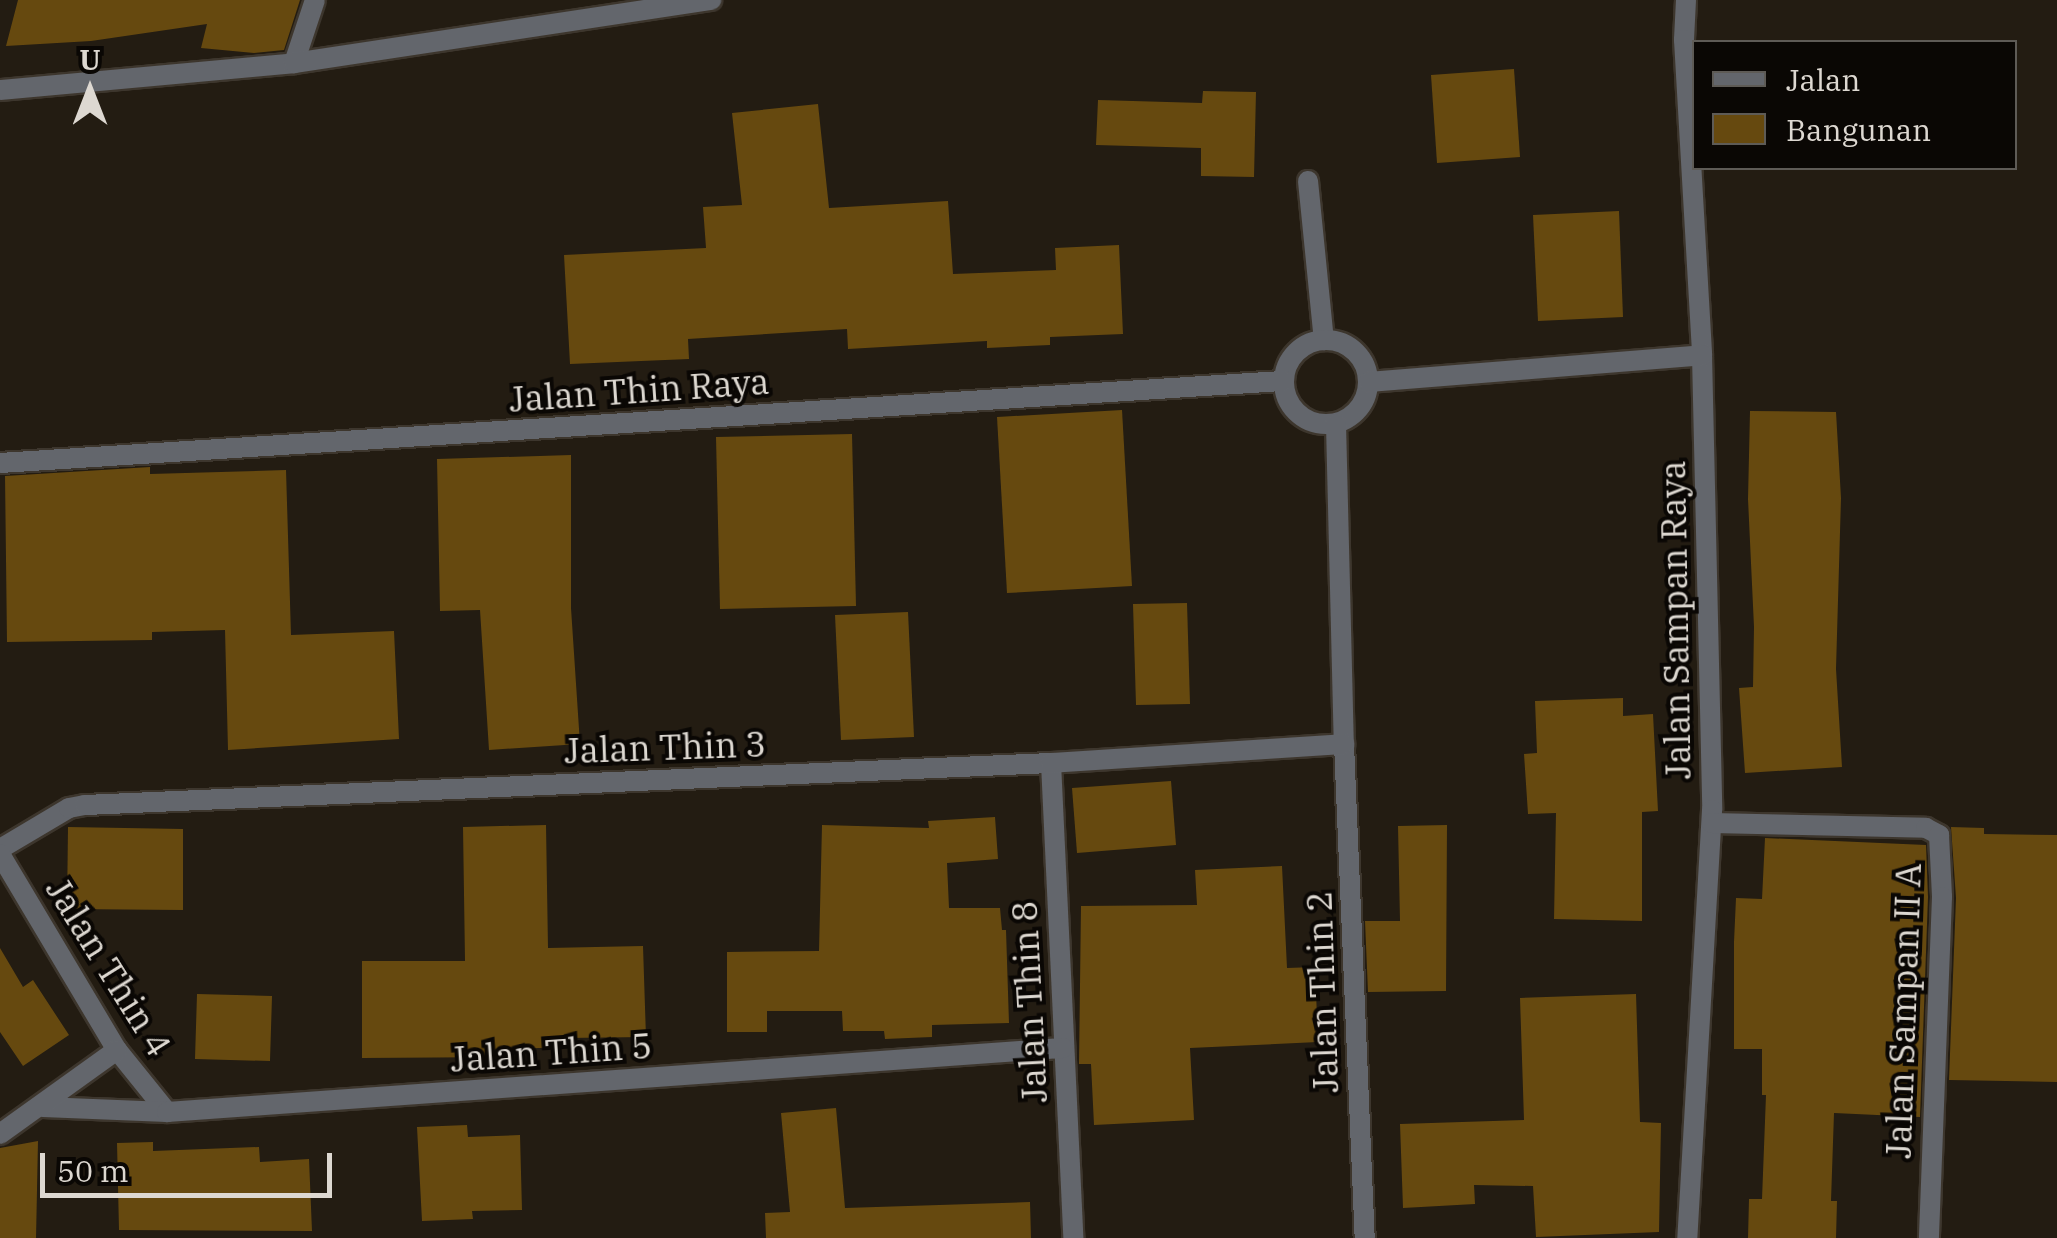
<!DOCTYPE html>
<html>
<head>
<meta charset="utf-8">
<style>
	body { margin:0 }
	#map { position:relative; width:2057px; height:1238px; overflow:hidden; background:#231c12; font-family:"IBM Plex Serif",serif }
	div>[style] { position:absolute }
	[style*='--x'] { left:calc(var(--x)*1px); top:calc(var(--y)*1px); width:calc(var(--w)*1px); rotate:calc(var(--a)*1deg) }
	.building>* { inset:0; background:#66490f }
	.roads { filter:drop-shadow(2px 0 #3d362d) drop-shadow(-2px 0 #3d362d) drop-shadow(0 2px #3d362d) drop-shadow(0 -2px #3d362d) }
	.minor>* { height:20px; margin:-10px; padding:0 10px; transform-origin:10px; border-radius:10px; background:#63666c }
	.minor>.ring { margin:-10px; padding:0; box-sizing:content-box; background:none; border:20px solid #63666c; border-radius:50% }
	span { translate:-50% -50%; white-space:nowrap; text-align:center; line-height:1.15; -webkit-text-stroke:8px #0a0704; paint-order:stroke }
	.street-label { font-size:35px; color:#ddd8d1 }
	.legend { position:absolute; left:1692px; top:40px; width:325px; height:130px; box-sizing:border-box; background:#0a0704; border:2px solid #5e5b56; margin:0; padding:12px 18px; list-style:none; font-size:30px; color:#ddd8d1 }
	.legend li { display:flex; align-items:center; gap:20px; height:50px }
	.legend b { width:50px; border:2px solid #5e5b56 }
	.north { position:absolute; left:40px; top:40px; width:100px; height:100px; -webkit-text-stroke:8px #0a0704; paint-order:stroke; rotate:0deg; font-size:28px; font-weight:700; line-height:40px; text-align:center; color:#ddd8d1 }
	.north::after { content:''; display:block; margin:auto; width:35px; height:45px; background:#ddd8d1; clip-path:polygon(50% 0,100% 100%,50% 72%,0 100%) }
	.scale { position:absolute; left:40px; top:1153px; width:292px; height:45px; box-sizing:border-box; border:5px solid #ddd8d1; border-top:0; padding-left:12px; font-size:30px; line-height:35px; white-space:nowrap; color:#ddd8d1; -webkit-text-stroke:8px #0a0704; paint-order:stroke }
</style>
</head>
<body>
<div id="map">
	<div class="building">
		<div style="clip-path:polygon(18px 0,300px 0,284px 50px,254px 53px,201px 48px,207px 24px,91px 41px,6px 46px)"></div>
		<div style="clip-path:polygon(1514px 69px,1520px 157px,1437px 163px,1431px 75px)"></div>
		<div style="clip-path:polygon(1203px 91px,1256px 92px,1254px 177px,1201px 176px,1201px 148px,1096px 145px,1098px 100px,1202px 103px)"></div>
		<div style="clip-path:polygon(818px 104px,829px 208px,948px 201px,953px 274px,1056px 270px,1055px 248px,1119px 245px,1123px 334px,1050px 337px,1050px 345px,987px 348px,987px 341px,848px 349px,847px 329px,688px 339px,689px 359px,570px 364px,564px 255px,706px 248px,703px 207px,742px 205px,732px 113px)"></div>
		<div style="clip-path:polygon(1619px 211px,1623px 317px,1538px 321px,1533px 215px)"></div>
		<div style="clip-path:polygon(1122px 410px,1132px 586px,1007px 593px,997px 417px)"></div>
		<div style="clip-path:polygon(1750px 411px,1836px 412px,1841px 498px,1836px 669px,1842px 767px,1745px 773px,1739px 688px,1753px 687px,1754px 627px,1748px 499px)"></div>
		<div style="clip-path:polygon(852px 434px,856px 606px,720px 609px,716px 437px)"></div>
		<div style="clip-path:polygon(571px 455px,571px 608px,580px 744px,489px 750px,480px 610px,440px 611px,437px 459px)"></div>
		<div style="clip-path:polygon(150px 467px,150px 474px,286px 470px,291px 635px,394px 631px,399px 739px,228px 750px,225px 630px,152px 632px,152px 640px,7px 642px,5px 476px)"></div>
		<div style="clip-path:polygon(1187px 603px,1190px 704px,1136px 705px,1133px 604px)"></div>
		<div style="clip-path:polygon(908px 612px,914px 737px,841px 740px,835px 615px)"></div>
		<div style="clip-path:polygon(1623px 698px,1623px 716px,1653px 714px,1658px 811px,1642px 812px,1642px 921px,1554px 919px,1556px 813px,1528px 814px,1524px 754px,1537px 753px,1535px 701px)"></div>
		<div style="clip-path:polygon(1171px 781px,1176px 845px,1077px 853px,1072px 788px)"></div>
		<div style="clip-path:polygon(995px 817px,998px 859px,947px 863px,949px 908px,1000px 908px,1002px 930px,1006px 930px,1009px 1023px,932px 1025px,932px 1037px,885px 1039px,884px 1031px,843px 1031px,842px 1011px,767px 1011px,767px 1032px,727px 1032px,727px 952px,819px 951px,822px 825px,929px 828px,928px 821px)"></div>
		<div style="clip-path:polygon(546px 825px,548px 948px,643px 946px,646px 1037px,565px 1038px,565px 1047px,513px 1049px,513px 1057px,362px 1058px,362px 961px,465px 961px,463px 827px)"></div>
		<div style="clip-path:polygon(1447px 825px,1446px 991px,1368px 992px,1365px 921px,1400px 921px,1398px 826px)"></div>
		<div style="clip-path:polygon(68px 827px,183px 829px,183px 910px,67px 909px)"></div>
		<div style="clip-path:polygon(1951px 827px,1984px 828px,1984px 834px,2057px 835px,2057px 1082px,1949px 1080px,1956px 898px)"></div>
		<div style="clip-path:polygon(1765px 838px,1926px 845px,1928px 897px,1920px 1117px,1834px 1113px,1831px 1201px,1837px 1201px,1836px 1238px,1748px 1238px,1749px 1199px,1762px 1199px,1766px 1095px,1762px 1095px,1762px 1049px,1734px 1049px,1734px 942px,1736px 898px,1762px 899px)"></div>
		<div style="clip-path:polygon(1282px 866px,1287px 968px,1315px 967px,1318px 1042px,1190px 1048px,1194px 1120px,1094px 1125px,1091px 1064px,1079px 1064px,1081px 906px,1197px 905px,1195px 870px)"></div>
		<div style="clip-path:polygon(0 948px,23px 987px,33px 980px,69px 1035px,23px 1066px,0 1032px)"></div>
		<div style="clip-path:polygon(197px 994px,272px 996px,270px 1061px,195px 1059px)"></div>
		<div style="clip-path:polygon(1636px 994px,1640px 1122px,1661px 1123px,1659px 1232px,1536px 1237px,1533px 1186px,1474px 1185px,1475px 1204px,1403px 1208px,1400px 1124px,1524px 1120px,1520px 998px)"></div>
		<div style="clip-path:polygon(836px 1108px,845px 1208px,1030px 1202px,1031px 1238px,766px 1238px,765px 1213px,790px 1212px,781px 1113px)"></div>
		<div style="clip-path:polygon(467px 1125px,468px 1137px,520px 1135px,522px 1210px,472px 1211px,473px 1219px,422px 1221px,417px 1127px)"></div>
		<div style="clip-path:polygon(38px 1141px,36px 1238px,0 1238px,0 1148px)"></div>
		<div style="clip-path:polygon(153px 1142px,153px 1151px,259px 1147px,260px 1162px,309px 1159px,312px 1231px,119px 1230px,117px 1143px)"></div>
	</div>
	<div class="roads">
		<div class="minor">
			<div style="--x:1686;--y:0;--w:40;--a:92.9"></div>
			<div style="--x:1684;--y:40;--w:316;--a:86.7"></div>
			<div style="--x:1702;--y:355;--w:455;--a:88.7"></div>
			<div style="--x:1712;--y:810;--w:429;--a:93.3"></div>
			<div style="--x:294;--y:63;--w:66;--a:-71.6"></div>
			<div style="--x:0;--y:90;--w:295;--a:-5.2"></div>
			<div style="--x:294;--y:63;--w:422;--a:-8.6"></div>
			<div style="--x:1308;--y:181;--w:160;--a:84.3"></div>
			<div class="ring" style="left:1284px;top:340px;width:64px;height:64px"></div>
			<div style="--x:1369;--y:382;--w:334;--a:-4.6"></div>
			<div style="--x:1336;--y:424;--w:320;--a:88.6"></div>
			<div style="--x:1344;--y:744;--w:494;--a:87.6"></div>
			<div style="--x:0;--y:463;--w:1286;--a:-3.66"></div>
			<div style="--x:1051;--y:763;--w:476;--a:87.3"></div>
			<div style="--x:1712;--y:823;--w:214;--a:1.3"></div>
			<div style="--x:1926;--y:828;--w:15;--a:28"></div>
			<div style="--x:1939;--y:835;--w:62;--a:87.2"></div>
			<div style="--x:1942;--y:897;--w:341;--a:92.2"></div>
			<div style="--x:0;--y:849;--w:80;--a:-30.7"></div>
			<div style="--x:69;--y:808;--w:16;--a:-11"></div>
			<div style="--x:85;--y:805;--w:967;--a:-2.49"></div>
			<div style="--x:1051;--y:763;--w:294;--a:-3.7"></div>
			<div style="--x:0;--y:854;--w:228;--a:59.2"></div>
			<div style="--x:117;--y:1050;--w:80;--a:51.1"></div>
			<div style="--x:43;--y:1107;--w:124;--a:2.3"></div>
			<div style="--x:167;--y:1112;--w:898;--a:-4.09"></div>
			<div style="--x:0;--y:1134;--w:144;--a:-35.7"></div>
		</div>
	</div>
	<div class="street-label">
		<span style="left:639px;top:390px;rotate:-4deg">Jalan Thin Raya</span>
		<span style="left:1675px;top:620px;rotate:-91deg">Jalan Sampan Raya</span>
		<span style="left:665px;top:747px;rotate:-2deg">Jalan Thin 3</span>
		<span style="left:109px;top:967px;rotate:58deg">Jalan Thin 4</span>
		<span style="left:1322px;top:992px;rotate:-92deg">Jalan Thin 2</span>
		<span style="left:1029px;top:1002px;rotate:-93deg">Jalan Thin 8</span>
		<span style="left:1903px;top:1011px;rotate:-88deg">Jalan Sampan II A</span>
		<span style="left:551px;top:1052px;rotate:-4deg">Jalan Thin 5</span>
	</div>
	<ul class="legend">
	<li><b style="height:12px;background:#63666c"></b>Jalan</li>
	<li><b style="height:28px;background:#66490f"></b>Bangunan</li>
	</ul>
	<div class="north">U</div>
	<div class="scale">50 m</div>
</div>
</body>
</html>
